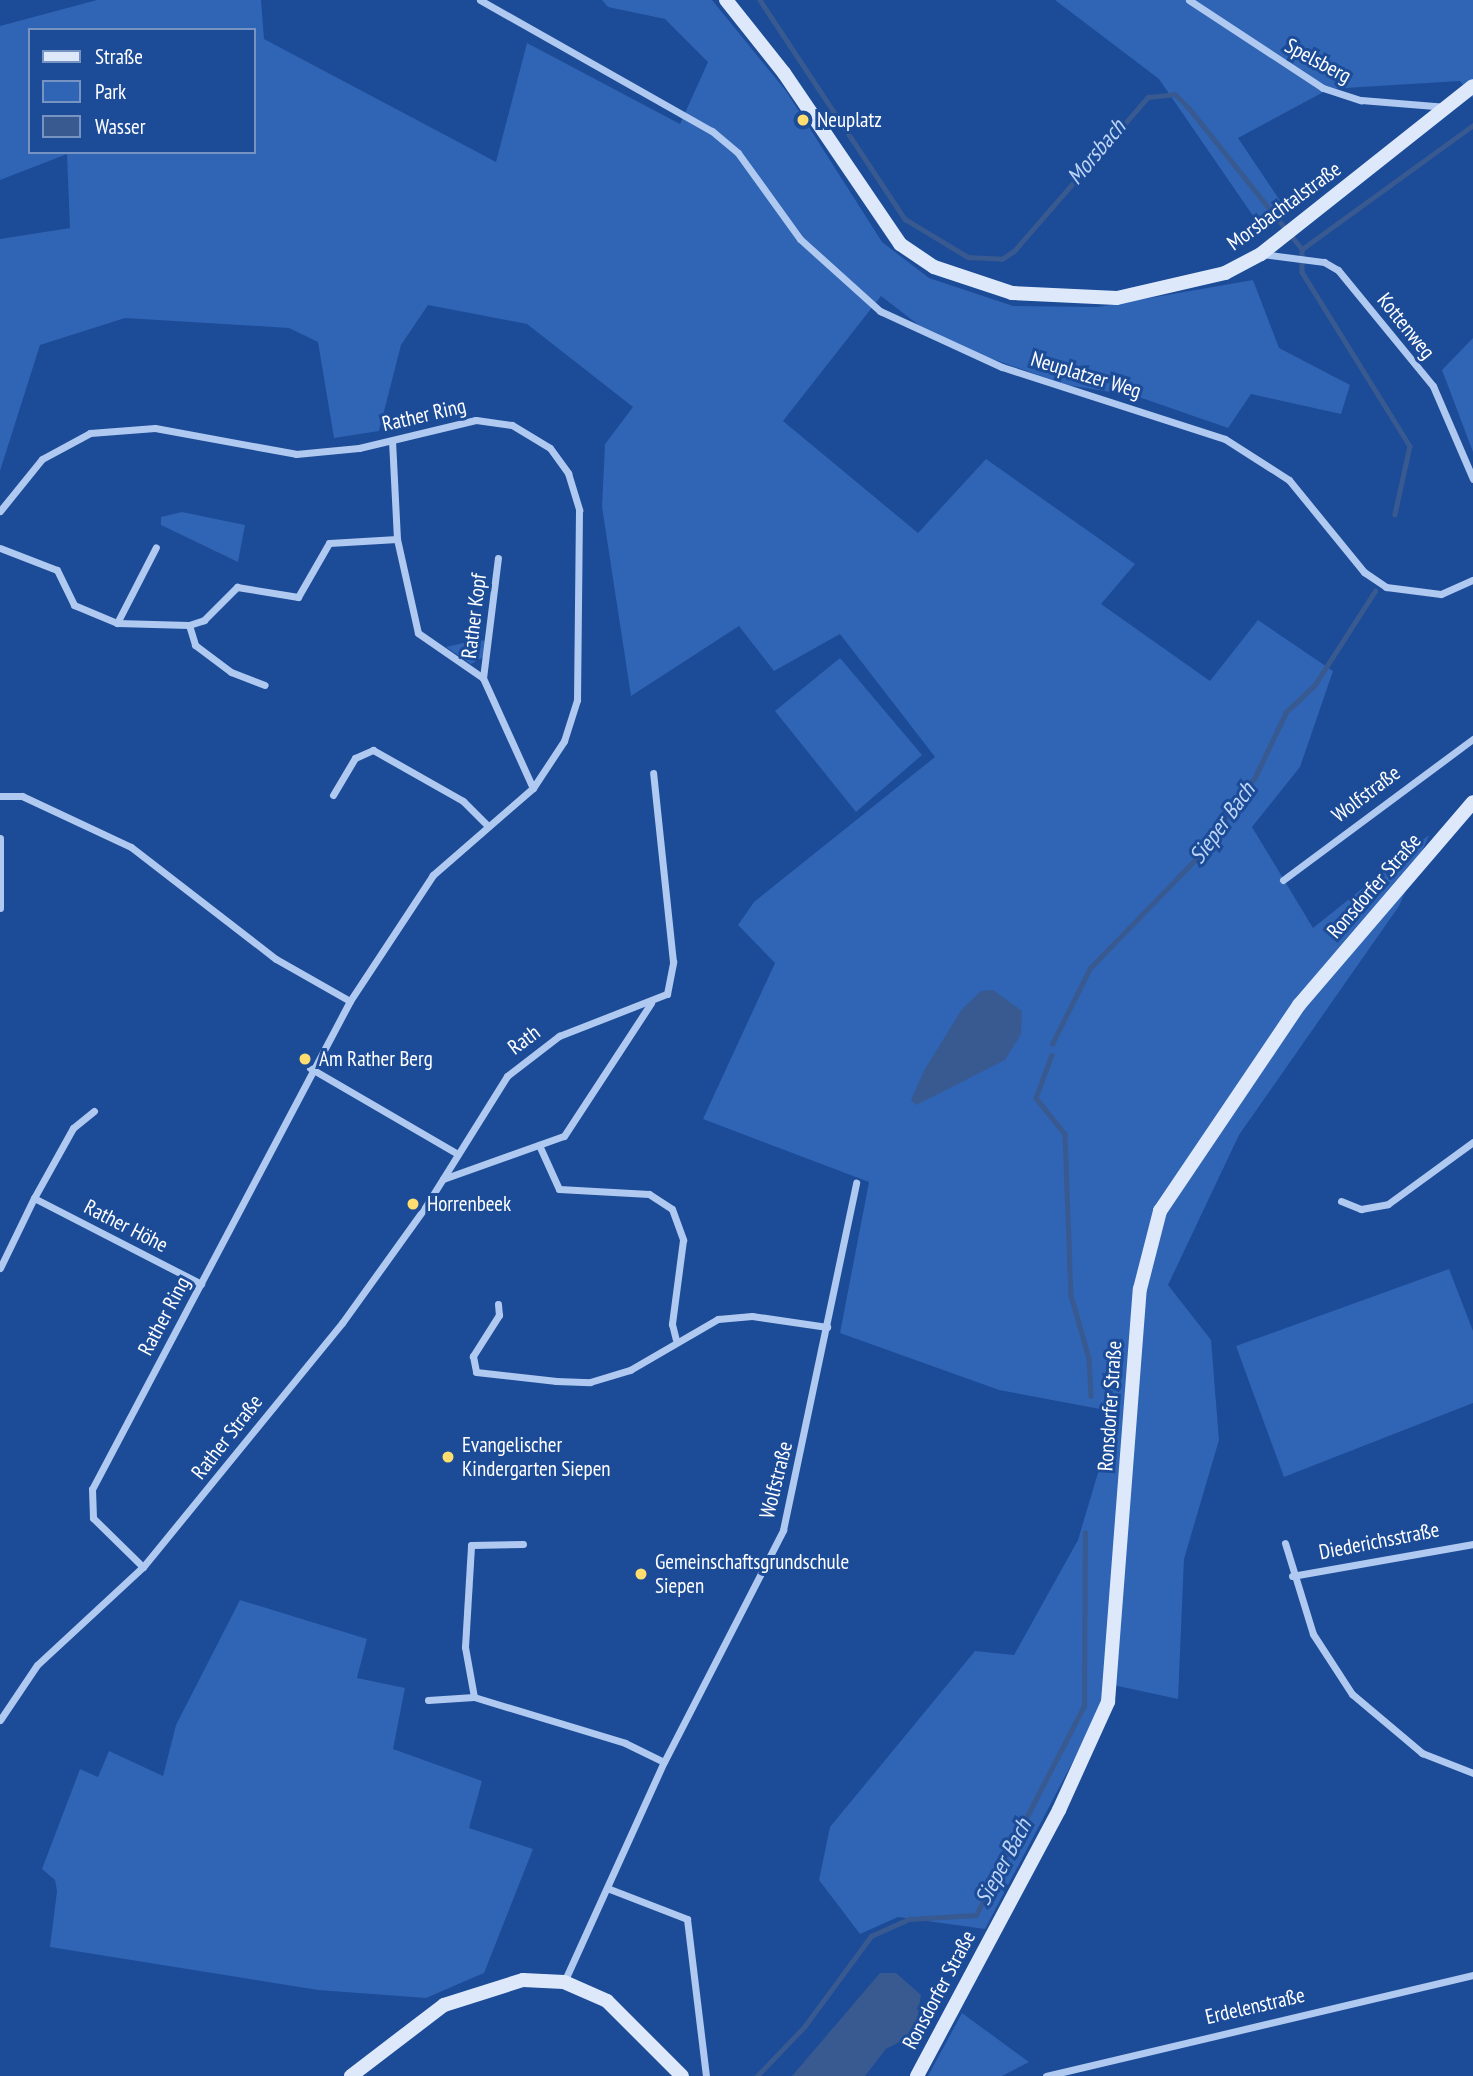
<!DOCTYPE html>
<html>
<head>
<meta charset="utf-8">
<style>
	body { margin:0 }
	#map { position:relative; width:1473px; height:2076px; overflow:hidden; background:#1c4b97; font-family:"PT Sans Narrow",sans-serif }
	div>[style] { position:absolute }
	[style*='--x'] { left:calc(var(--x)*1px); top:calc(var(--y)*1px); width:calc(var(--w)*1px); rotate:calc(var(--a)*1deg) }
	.green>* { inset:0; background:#3064b4 }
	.water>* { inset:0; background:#385a91 }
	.stream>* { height:4.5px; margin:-2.25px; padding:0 2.25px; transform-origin:2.25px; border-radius:2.25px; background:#385a91 }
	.street>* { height:7px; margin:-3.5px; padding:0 3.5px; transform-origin:3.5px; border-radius:3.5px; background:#b0c9f0 }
	.secondary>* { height:14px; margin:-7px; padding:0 7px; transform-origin:7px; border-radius:7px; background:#dde9fb }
	.dots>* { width:19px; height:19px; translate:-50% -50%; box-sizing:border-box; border:4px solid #1c4b97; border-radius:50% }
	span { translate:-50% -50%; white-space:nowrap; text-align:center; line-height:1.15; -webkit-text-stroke:6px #1c4b97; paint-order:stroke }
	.street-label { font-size:21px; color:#fff }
	.poi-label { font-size:21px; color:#fff }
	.left { translate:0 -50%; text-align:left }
	.water-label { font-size:23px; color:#bcd4f6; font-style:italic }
	.legend { position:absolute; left:28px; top:28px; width:228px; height:126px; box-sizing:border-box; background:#1c4b97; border:2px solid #7793c1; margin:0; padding:9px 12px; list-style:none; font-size:21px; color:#fff }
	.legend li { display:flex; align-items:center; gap:14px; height:35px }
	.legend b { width:35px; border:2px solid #7793c1 }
</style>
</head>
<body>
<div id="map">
	<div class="green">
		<div style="clip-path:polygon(evenodd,97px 0,261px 0,264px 39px,496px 162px,527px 43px,680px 124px,708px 62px,665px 19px,608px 7px,602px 0,712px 0,786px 91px,882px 242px,929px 278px,1013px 306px,1098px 307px,1253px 280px,1279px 348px,1350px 385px,1341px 414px,1251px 394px,1228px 428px,1136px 396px,1067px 385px,938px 340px,881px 296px,783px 421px,918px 533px,986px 459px,1135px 564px,1101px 604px,1210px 681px,1258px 620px,1333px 671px,1300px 767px,1252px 827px,1313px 928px,1429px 835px,1399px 906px,1239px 1135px,1168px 1285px,1211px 1340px,1219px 1440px,1184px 1559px,1178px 1699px,1113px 1685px,985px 1929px,898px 1917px,860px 1934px,819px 1880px,830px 1827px,975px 1651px,1014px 1655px,1078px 1540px,1116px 1412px,999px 1390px,840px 1333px,869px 1182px,703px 1119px,775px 963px,738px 925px,754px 902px,935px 757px,840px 634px,774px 671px,739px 626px,631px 696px,602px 507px,605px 444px,633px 407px,527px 324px,428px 305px,401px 345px,379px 431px,334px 438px,318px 342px,289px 328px,125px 318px,40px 345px,0 471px,0 239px,70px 228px,67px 154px,0 180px,0 26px,97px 0,30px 30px,254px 30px,254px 152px,30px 152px,30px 30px)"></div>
		<div style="clip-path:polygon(1055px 0,1473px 0,1473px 98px,1460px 81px,1329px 89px,1238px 138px,1287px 211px,1260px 226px,1159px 79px)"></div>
		<div style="clip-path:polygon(1473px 338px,1473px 452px,1442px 370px)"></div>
		<div style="clip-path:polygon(182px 512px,245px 525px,238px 562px,161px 525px,161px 517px)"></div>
		<div style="clip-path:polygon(476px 640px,487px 641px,485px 656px,471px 664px,446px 647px)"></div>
		<div style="clip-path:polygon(840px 658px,922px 755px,856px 812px,775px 711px)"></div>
		<div style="clip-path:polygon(1449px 1269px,1473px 1331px,1473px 1403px,1284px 1477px,1236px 1346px)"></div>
		<div style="clip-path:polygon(240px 1600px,367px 1639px,357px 1678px,405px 1688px,393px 1749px,482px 1781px,469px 1828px,533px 1849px,484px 1973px,426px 1998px,318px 1990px,50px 1947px,57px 1891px,55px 1880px,42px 1869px,80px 1769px,98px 1777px,109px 1751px,163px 1776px,176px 1725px)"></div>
		<div style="clip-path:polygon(962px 2013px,1029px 2062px,1002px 2076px,928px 2076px)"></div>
	</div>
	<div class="water">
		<div style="clip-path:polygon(993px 990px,1022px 1011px,1021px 1034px,1005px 1060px,916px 1105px,911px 1100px,925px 1069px,962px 1009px,981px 991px)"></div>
		<div style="clip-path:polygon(880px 1973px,896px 1973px,921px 1995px,915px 2034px,886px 2049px,865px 2076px,792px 2076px)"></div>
	</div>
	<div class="stream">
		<div style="--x:760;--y:0;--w:263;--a:56.5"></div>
		<div style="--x:905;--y:219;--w:74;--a:31.1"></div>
		<div style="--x:968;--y:257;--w:34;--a:3"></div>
		<div style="--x:1002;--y:259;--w:14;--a:-34"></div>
		<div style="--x:1014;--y:251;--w:204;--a:-49"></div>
		<div style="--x:1148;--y:97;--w:27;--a:-6"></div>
		<div style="--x:1175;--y:94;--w:20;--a:45"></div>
		<div style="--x:1189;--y:108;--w:181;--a:51.3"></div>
		<div style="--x:1302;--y:249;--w:211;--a:-35.9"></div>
		<div style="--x:1302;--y:249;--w:23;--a:90"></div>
		<div style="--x:1302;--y:272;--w:205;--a:58.2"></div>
		<div style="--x:1410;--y:446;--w:70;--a:102.4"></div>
		<div style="--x:1052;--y:1044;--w:85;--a:-63.4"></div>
		<div style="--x:1090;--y:968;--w:158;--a:-45.8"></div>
		<div style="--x:1200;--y:855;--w:95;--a:-54.8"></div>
		<div style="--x:1255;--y:777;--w:72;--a:-64.5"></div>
		<div style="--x:1286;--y:712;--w:38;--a:-43"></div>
		<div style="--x:1314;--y:686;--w:113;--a:-57.3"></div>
		<div style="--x:1052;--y:1055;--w:46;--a:110.4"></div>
		<div style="--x:1036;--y:1098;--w:46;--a:51.1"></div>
		<div style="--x:1065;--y:1134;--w:161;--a:87.9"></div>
		<div style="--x:1071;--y:1295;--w:66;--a:74.1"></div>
		<div style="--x:1089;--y:1358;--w:38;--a:87"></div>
		<div style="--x:757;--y:2076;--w:68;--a:-46.2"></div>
		<div style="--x:804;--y:2027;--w:113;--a:-53.6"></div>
		<div style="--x:871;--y:1936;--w:42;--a:-24.1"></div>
		<div style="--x:909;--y:1919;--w:67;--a:-3.4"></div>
		<div style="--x:976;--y:1915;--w:235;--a:-62.7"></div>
		<div style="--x:1084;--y:1706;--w:173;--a:-89.7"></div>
	</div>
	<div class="street">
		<div style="--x:480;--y:0;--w:266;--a:29.5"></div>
		<div style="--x:712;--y:131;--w:34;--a:40"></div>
		<div style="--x:738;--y:153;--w:106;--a:54.2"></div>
		<div style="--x:800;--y:239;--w:108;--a:42"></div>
		<div style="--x:880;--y:311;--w:134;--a:24.7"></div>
		<div style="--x:1002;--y:367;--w:234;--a:17.9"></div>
		<div style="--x:1225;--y:439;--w:76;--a:32.6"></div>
		<div style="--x:1289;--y:480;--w:119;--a:50.8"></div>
		<div style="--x:1364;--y:572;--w:27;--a:34"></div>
		<div style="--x:1386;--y:587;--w:55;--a:7.3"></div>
		<div style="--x:1441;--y:594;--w:35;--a:-24"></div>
		<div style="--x:1189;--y:0;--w:160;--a:33.3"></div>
		<div style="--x:1323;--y:88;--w:40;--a:18"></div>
		<div style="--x:1361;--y:100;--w:86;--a:4.7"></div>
		<div style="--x:1262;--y:254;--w:63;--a:7.4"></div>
		<div style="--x:1324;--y:262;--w:16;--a:30"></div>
		<div style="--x:1338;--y:270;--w:150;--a:50.7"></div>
		<div style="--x:1433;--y:386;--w:101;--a:66.7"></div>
		<div style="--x:0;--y:511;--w:67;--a:-51.1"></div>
		<div style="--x:42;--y:459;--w:55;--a:-28.4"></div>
		<div style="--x:90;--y:433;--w:65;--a:-4.4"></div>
		<div style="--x:155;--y:428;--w:143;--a:10.4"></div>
		<div style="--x:296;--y:454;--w:63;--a:-5.4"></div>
		<div style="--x:359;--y:448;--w:120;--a:-13.5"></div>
		<div style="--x:476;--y:420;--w:36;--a:8"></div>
		<div style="--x:512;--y:425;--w:44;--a:31.2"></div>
		<div style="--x:550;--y:448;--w:31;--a:54"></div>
		<div style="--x:568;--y:473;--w:39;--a:73"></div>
		<div style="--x:579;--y:510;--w:190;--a:90.6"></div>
		<div style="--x:577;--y:700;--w:43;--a:107.6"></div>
		<div style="--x:564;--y:741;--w:56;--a:123.4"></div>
		<div style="--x:533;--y:788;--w:133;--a:139"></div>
		<div style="--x:433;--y:875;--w:151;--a:123.4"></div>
		<div style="--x:350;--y:1001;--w:552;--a:117.86"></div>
		<div style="--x:92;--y:1489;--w:29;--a:88"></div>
		<div style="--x:93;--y:1518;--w:70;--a:44.4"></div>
		<div style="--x:397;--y:539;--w:96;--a:77.4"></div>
		<div style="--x:418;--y:633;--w:79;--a:34.7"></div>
		<div style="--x:483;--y:678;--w:121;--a:65.6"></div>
		<div style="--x:0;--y:548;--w:61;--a:21.1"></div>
		<div style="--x:57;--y:570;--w:39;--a:64"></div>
		<div style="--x:74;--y:605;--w:47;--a:22.7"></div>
		<div style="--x:117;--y:623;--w:85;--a:-62.8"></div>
		<div style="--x:117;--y:623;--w:72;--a:1.6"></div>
		<div style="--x:189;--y:625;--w:16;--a:-18"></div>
		<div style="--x:204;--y:620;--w:47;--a:-45"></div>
		<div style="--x:237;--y:587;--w:62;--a:9.3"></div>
		<div style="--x:298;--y:597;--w:62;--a:-60.1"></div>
		<div style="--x:329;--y:543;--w:68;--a:-3.4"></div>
		<div style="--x:397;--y:539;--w:98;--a:-92.9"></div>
		<div style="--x:189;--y:625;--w:21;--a:73"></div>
		<div style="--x:195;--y:645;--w:45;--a:36.9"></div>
		<div style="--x:231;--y:672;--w:36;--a:21"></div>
		<div style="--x:483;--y:678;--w:121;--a:-82.9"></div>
		<div style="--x:333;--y:795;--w:43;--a:-59.3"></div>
		<div style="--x:355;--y:758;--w:20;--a:-24"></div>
		<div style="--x:373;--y:750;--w:103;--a:29.5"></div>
		<div style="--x:463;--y:801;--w:35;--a:45"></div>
		<div style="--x:0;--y:796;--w:22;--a:0"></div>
		<div style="--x:22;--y:796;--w:120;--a:25.1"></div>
		<div style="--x:131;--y:847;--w:183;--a:37.7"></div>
		<div style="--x:276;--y:959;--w:85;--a:29.6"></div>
		<div style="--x:0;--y:838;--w:70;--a:90"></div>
		<div style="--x:1283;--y:880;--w:237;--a:-36.6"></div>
		<div style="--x:310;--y:1068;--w:169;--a:30.2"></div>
		<div style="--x:94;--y:1111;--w:27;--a:141"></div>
		<div style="--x:73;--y:1128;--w:80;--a:119.1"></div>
		<div style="--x:34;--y:1198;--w:188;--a:27.2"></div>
		<div style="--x:539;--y:1145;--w:48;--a:65.6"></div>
		<div style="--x:559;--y:1189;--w:90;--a:3.2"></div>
		<div style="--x:649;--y:1194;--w:27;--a:33"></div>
		<div style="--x:672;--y:1209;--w:33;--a:70"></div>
		<div style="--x:683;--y:1240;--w:85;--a:97.5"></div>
		<div style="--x:672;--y:1324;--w:16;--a:76"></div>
		<div style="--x:443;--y:1179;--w:128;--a:-19.6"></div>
		<div style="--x:564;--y:1136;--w:159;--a:-56.8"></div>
		<div style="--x:1341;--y:1201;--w:22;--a:22"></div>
		<div style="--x:1361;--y:1209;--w:27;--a:-10"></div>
		<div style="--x:1388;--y:1204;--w:105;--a:-36.1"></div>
		<div style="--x:0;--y:1268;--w:78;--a:-64.1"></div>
		<div style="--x:498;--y:1304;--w:11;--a:85"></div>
		<div style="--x:499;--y:1315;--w:49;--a:122.4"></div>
		<div style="--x:473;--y:1356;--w:16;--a:79"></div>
		<div style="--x:476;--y:1372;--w:81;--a:6.4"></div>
		<div style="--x:556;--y:1381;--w:34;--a:2"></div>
		<div style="--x:590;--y:1382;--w:42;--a:-16.7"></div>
		<div style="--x:630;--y:1370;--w:102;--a:-30.1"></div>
		<div style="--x:718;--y:1319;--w:34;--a:-5"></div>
		<div style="--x:752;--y:1316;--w:76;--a:8.3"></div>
		<div style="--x:1285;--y:1543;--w:95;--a:72.9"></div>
		<div style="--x:1313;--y:1634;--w:72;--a:57"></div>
		<div style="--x:1352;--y:1694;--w:92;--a:40.1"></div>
		<div style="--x:1422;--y:1753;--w:55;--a:21.4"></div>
		<div style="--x:1292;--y:1576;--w:184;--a:-10"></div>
		<div style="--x:474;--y:1697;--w:51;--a:-100.2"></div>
		<div style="--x:465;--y:1647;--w:102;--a:-86.6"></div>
		<div style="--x:471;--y:1545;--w:52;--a:-1.1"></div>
		<div style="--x:428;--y:1700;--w:46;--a:-3.7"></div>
		<div style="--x:474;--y:1697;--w:158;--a:16.9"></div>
		<div style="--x:625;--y:1743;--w:43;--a:26"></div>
		<div style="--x:0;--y:1720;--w:66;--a:-56.1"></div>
		<div style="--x:37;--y:1665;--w:144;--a:-42.8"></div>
		<div style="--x:143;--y:1567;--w:315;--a:-50.8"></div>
		<div style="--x:342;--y:1323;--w:140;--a:-54.3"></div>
		<div style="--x:424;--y:1209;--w:157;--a:-58"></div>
		<div style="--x:507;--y:1076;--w:66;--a:-37.6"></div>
		<div style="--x:559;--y:1036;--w:116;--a:-21.3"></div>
		<div style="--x:667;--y:994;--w:33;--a:-79"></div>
		<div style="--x:673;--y:962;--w:190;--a:-96"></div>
		<div style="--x:607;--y:1888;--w:86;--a:21.2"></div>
		<div style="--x:687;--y:1919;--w:158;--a:83.1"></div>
		<div style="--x:564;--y:1982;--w:242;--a:-65.6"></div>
		<div style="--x:664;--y:1762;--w:261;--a:-62.8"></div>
		<div style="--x:783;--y:1530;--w:355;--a:-78.1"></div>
		<div style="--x:1046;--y:2076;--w:439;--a:-13.3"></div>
	</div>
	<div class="secondary">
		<div style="--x:726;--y:0;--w:93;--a:51.5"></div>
		<div style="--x:784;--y:73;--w:207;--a:55.8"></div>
		<div style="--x:900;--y:244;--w:41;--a:34.1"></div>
		<div style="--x:934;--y:267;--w:82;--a:18.4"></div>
		<div style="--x:1012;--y:293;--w:105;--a:2.7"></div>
		<div style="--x:1117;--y:298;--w:111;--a:-13"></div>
		<div style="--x:1225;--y:273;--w:41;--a:-27.8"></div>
		<div style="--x:1261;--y:254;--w:270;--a:-38.4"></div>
		<div style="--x:351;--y:2076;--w:117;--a:-37.4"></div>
		<div style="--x:444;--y:2005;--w:83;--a:-17.6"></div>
		<div style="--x:523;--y:1980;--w:41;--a:2.8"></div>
		<div style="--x:564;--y:1982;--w:47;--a:23.8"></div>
		<div style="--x:607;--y:2001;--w:106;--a:45"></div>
		<div style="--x:917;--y:2076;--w:302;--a:-61.9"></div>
		<div style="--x:1059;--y:1810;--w:119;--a:-65.6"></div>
		<div style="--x:1108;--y:1702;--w:414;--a:-85.6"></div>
		<div style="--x:1140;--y:1289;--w:81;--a:-75.6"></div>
		<div style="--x:1160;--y:1211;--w:249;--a:-56"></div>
		<div style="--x:1299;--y:1005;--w:267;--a:-49.4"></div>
	</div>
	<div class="dots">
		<div style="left:803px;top:120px;background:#ffdd6e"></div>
		<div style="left:305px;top:1059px;background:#ffdd6e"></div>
		<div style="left:413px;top:1204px;background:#ffdd6e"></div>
		<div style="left:448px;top:1457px;background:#ffdd6e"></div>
		<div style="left:641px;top:1574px;background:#ffdd6e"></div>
	</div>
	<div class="street-label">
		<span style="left:1318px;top:61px;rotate:28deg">Spelsberg</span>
		<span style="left:1284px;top:206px;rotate:-36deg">Morsbachtalstraße</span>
		<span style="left:1406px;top:326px;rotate:51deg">Kottenweg</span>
		<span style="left:1086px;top:375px;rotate:17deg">Neuplatzer Weg</span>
		<span style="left:424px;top:415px;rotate:-13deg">Rather Ring</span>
		<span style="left:474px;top:616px;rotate:-83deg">Rather Kopf</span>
		<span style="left:1366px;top:794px;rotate:-37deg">Wolfstraße</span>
		<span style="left:1374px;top:886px;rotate:-49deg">Ronsdorfer Straße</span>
		<span style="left:524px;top:1040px;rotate:-37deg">Rath</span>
		<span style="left:126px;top:1226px;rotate:27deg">Rather Höhe</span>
		<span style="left:164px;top:1316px;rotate:-62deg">Rather Ring</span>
		<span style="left:1110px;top:1406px;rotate:-86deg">Ronsdorfer Straße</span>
		<span style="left:227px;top:1437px;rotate:-52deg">Rather Straße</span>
		<span style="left:776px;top:1480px;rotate:-76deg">Wolfstraße</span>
		<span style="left:1379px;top:1541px;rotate:-11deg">Diederichsstraße</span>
		<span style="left:939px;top:1990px;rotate:-62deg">Ronsdorfer Straße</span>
		<span style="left:1255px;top:2006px;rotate:-13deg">Erdelenstraße</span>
	</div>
	<div class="poi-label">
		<span class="left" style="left:817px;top:120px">Neuplatz</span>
		<span class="left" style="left:319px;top:1059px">Am Rather Berg</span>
		<span class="left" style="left:427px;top:1204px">Horrenbeek</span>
		<span class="left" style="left:462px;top:1457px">Evangelischer<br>Kindergarten Siepen</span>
		<span class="left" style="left:655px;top:1574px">Gemeinschaftsgrundschule<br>Siepen</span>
	</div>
	<div class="water-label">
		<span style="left:1096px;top:152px;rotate:-50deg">Morsbach</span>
		<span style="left:1222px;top:823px;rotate:-54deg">Sieper Bach</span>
		<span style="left:1003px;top:1862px;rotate:-62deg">Sieper Bach</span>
	</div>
	<ul class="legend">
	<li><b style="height:9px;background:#dde9fb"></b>Straße</li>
	<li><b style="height:19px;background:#3064b4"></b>Park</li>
	<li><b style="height:19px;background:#385a91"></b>Wasser</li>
	</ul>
</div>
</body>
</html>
